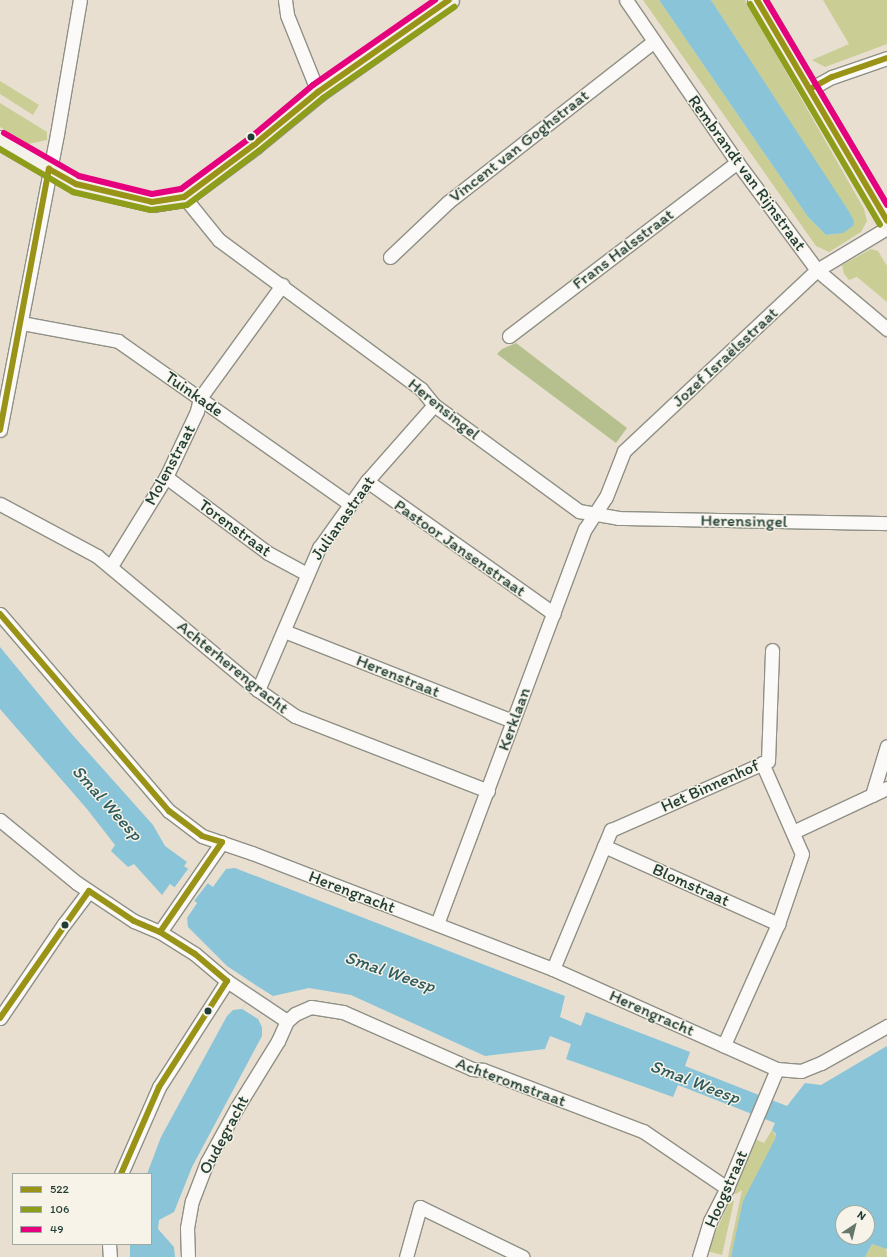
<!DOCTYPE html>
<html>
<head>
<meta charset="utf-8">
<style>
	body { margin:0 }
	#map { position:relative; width:887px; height:1257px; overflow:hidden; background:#e8dfd0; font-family:Itim,sans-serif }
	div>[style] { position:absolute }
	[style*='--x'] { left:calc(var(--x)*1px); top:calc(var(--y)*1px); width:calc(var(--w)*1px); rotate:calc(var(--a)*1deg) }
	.green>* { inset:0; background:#cace94 }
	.forest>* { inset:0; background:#b6c08e }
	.water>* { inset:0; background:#89c4d9 }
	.pier>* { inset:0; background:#e8dfd0 }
	.roads { filter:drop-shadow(1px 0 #8f9086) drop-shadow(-1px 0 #8f9086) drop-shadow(0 1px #8f9086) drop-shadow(0 -1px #8f9086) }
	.street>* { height:13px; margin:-6.5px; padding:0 6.5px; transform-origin:6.5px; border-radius:6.5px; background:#fcfaf8 }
	.secondary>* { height:19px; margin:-9.5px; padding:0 9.5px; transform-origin:9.5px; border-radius:9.5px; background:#f4f0ea }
	.bus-1>* { height:6px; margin:-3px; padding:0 3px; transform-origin:3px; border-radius:3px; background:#999317 }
	.bus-2>* { height:6px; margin:-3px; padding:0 3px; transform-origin:3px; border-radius:3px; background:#8f9e1a }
	.bus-3>* { height:6px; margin:-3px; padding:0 3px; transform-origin:3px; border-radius:3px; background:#e5007d }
	.dots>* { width:11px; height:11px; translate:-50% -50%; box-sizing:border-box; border:2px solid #f7f3e8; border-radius:50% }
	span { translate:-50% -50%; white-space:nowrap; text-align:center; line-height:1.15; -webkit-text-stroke:3px #f7f3e8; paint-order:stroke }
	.street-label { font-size:17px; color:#1f3d34 }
	.water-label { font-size:18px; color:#2f5c5e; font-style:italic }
	.legend { position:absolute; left:12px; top:1173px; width:140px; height:72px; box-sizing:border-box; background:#f7f3e8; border:1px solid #a1aaa0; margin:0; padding:5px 7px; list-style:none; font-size:12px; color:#1f3d34 }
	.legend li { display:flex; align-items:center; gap:8px; height:20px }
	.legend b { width:20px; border:1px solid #a1aaa0 }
	.north { position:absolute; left:835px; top:1205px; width:40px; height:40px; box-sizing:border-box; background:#f7f3e8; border:1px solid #a1aaa0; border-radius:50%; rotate:35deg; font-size:11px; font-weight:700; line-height:16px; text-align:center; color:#1f3d34 }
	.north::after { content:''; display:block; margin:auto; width:14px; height:18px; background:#65766b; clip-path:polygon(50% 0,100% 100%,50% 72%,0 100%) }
</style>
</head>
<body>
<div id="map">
	<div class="green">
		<div style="clip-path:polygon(643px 0,659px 0,808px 217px,826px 235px,836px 234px,850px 215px,711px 0,745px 0,864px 209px,867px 221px,861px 232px,829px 252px,816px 246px)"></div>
		<div style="clip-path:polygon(823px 0,887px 0,887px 44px,825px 67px,812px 60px,849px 44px)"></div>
		<div style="clip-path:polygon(0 81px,39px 105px,33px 115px,0 94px)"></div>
		<div style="clip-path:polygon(0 103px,47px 132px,47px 140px,28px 144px,0 127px)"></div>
		<div style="clip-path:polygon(871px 249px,878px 251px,887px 266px,887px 302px,857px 277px,849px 280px,844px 274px,842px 265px)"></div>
		<div style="clip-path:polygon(772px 1130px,776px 1136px,736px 1235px,731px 1257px,728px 1257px,742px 1190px,736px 1194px,733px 1192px,755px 1139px,764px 1143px)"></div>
		<div style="clip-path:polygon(730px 1200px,734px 1201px,722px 1255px,707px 1251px)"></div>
		<div style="clip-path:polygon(872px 1244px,886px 1248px,887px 1257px,865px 1257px)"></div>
	</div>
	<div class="forest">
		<div style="clip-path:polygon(516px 343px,627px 428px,616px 443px,497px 354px,502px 349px)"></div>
	</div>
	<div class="water">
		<div style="clip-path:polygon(659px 0,711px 0,848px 210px,854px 221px,853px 226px,843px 233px,826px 235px,808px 217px)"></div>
		<div style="clip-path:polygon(evenodd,0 647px,70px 732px,153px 825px,165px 846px,187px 862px,184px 866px,213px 887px,226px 869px,235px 868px,565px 996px,560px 1017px,581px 1026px,586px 1012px,690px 1052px,685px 1066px,787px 1106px,805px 1083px,821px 1085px,887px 1046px,887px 1249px,872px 1244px,865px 1257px,731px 1257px,743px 1201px,775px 1139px,776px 1134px,772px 1130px,775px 1123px,678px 1085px,673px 1097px,566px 1059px,571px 1044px,550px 1036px,545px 1049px,485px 1056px,351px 995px,309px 988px,273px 996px,258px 1019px,262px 1027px,262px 1036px,192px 1167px,174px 1212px,159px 1220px,158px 1229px,174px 1247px,175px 1257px,130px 1257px,130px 1244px,151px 1244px,151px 1174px,147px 1174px,161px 1137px,227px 1016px,233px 1010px,242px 1009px,257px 986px,227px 966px,188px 927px,187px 918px,197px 903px,170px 884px,162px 895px,134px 864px,128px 867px,111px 851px,115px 845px,87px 809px,0 709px,0 647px,843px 1213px,867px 1213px,867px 1237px,843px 1237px,843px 1213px)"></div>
	</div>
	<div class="pier">
		<div style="clip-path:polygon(188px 869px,208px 883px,194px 901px,197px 903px,190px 913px,194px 904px,170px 887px,164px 894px,170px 884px,174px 888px)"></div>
		<div style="clip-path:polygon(257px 986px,273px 996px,258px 1019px,242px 1009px)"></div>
	</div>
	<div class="roads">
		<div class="street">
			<div style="--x:285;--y:0;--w:15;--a:82"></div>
			<div style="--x:287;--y:15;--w:83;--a:68.1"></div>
			<div style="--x:626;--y:0;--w:196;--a:55.6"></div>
			<div style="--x:737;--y:162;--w:134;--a:53.5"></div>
			<div style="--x:817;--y:270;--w:92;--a:40.1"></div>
			<div style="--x:810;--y:89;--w:25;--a:-29"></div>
			<div style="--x:832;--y:77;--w:58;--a:-19.1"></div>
			<div style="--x:184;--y:197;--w:55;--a:50.9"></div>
			<div style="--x:219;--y:240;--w:251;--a:36.4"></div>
			<div style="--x:421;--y:389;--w:21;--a:51"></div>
			<div style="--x:434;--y:405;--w:180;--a:36.2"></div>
			<div style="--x:579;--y:511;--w:40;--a:10"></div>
			<div style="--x:618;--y:518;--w:269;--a:1.1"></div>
			<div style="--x:390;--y:257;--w:80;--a:-43.5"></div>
			<div style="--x:448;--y:202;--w:261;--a:-38"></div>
			<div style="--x:22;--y:323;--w:98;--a:10.6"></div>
			<div style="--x:118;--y:341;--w:284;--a:35.1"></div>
			<div style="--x:509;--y:336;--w:287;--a:-37.3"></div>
			<div style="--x:0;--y:430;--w:301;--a:-79.1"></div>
			<div style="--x:57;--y:134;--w:136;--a:-80.3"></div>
			<div style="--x:166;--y:477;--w:127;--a:36.7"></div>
			<div style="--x:268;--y:553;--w:44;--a:28.3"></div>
			<div style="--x:367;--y:481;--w:229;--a:35.4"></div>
			<div style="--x:0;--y:504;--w:110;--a:28.2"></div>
			<div style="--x:97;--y:556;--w:209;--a:39.8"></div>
			<div style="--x:258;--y:690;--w:45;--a:35.1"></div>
			<div style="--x:295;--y:716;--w:207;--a:21.2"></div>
			<div style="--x:111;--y:566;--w:105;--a:-58.3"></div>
			<div style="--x:166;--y:477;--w:73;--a:-64.8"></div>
			<div style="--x:197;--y:411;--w:13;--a:-77"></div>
			<div style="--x:200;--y:398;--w:140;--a:-54"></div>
			<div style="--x:0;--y:614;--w:260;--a:49.4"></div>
			<div style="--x:169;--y:811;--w:41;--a:37.1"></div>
			<div style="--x:202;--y:836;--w:53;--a:18.8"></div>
			<div style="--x:252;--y:853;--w:323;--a:21.1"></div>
			<div style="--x:553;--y:969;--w:245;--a:24.1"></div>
			<div style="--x:777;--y:1069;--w:24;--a:5"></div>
			<div style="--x:801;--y:1071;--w:22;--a:-22"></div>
			<div style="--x:821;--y:1063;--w:76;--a:-29.3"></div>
			<div style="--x:284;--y:631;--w:245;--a:21.5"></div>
			<div style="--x:258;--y:690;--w:155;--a:-66.8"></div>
			<div style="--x:319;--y:548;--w:82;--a:-54.4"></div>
			<div style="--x:367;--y:481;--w:101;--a:-48.6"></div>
			<div style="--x:762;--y:763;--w:99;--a:66.3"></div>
			<div style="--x:802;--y:854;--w:74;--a:108.9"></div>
			<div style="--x:872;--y:795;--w:17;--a:-25"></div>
			<div style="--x:0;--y:820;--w:99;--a:39.3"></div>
			<div style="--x:77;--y:883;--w:69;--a:33.7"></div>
			<div style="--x:134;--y:921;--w:28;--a:23"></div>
			<div style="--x:160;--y:932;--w:41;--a:32.2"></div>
			<div style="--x:195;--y:954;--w:42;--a:40.2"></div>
			<div style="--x:227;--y:981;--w:72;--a:33.7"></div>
			<div style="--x:793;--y:832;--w:87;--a:-25.1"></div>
			<div style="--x:872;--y:795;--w:51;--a:-73"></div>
			<div style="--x:604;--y:846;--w:191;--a:24.1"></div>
			<div style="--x:778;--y:924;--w:133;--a:114.1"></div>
			<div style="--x:437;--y:924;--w:422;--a:-69.5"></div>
			<div style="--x:585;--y:529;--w:38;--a:-57"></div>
			<div style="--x:606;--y:497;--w:49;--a:-68.6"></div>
			<div style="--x:624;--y:451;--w:265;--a:-43.2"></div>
			<div style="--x:817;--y:270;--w:82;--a:-31"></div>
			<div style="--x:160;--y:932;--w:109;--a:-55.4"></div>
			<div style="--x:553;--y:969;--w:151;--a:-67.4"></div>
			<div style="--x:611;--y:830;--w:171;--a:-23.7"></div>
			<div style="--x:768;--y:761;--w:111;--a:-87.9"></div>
			<div style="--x:0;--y:1018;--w:114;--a:-55.8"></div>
			<div style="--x:64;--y:924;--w:41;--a:-52.9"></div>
			<div style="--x:121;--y:1174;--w:95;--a:-66.4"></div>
			<div style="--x:159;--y:1087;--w:126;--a:-57.3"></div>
			<div style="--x:109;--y:1244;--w:13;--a:86"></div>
			<div style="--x:188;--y:1257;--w:29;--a:-92"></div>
			<div style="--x:187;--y:1228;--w:27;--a:-80"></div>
			<div style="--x:192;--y:1201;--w:42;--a:-69"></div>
			<div style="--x:207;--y:1162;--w:60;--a:-61.3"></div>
			<div style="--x:236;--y:1109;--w:80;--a:-58.3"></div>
			<div style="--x:278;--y:1041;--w:22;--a:-66"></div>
			<div style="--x:287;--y:1021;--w:11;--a:-41"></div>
			<div style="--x:295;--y:1014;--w:17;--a:-24"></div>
			<div style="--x:311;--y:1007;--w:32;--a:9"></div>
			<div style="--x:343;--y:1012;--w:141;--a:23.8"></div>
			<div style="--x:472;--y:1069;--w:11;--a:5"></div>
			<div style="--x:483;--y:1070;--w:171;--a:20.9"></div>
			<div style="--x:643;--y:1131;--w:102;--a:34.2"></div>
			<div style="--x:406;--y:1257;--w:52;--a:-74.4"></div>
			<div style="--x:420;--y:1207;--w:114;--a:25.9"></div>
			<div style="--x:699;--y:1257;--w:38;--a:-73"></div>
			<div style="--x:710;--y:1221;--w:37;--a:-63"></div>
			<div style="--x:727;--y:1188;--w:129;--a:-67.2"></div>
		</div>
		<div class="secondary">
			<div style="--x:757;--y:0;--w:256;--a:59.5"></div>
			<div style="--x:0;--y:140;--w:88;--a:30.1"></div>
			<div style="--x:76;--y:184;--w:78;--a:13.3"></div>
			<div style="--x:152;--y:202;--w:32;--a:-9"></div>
			<div style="--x:184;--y:197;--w:89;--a:-36.7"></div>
			<div style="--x:255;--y:144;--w:82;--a:-39.5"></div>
			<div style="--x:318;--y:92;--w:160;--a:-35.1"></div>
		</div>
	</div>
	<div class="bus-1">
		<div style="--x:757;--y:0;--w:256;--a:59.5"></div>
		<div style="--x:810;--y:89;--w:25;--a:-29"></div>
		<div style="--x:832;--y:77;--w:58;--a:-19.1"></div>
		<div style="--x:49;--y:169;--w:31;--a:29"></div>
		<div style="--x:76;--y:184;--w:78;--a:13.3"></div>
		<div style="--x:152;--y:202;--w:32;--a:-9"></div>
		<div style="--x:184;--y:197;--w:89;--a:-36.7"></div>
		<div style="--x:255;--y:144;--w:82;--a:-39.5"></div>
		<div style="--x:318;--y:92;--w:160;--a:-35.1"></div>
		<div style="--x:0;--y:430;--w:266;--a:-79.4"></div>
		<div style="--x:0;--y:614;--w:260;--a:49.4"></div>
		<div style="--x:169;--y:811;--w:41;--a:37.1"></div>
		<div style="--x:202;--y:836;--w:21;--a:17"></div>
		<div style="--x:160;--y:932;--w:109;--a:-55.4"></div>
		<div style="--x:0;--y:1018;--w:155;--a:-55"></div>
		<div style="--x:89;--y:891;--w:54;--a:33.7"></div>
		<div style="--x:134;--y:921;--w:28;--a:23"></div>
		<div style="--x:160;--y:932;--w:41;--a:32.2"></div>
		<div style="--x:195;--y:954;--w:42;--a:40.2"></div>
		<div style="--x:227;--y:981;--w:126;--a:122.7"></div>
		<div style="--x:159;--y:1087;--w:95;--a:113.6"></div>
	</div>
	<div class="bus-2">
		<div style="--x:750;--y:4;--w:256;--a:59.5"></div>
		<div style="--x:0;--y:149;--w:85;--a:30.5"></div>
		<div style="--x:73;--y:192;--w:80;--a:13"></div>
		<div style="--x:151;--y:210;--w:36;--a:-8"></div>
		<div style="--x:187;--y:205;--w:91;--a:-37"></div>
		<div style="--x:260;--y:150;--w:82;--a:-39.5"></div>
		<div style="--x:323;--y:98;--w:160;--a:-34.8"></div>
	</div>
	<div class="bus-3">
		<div style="--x:766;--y:0;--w:238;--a:59.4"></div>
		<div style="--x:4;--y:133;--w:86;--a:29.8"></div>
		<div style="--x:79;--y:176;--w:75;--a:13.9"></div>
		<div style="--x:152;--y:194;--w:29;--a:-10"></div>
		<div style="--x:181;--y:189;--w:86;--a:-36.5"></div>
		<div style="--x:250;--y:138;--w:82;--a:-40.1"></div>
		<div style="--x:313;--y:85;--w:149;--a:-34.9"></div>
	</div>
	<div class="dots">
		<div style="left:251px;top:137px;background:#1f3d34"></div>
		<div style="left:65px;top:925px;background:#1f3d34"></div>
		<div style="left:208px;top:1011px;background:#1f3d34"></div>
	</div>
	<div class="street-label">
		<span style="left:519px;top:146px;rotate:-38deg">Vincent van Goghstraat</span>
		<span style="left:747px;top:173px;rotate:54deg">Rembrandt van Rijnstraat</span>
		<span style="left:623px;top:249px;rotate:-37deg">Frans Halsstraat</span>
		<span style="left:725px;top:357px;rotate:-43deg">Jozef Israëlsstraat</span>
		<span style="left:194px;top:394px;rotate:35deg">Tuinkade</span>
		<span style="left:444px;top:409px;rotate:39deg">Herensingel</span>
		<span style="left:170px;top:465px;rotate:-62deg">Molenstraat</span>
		<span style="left:343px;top:518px;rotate:-55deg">Julianastraat</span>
		<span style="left:744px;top:521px;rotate:1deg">Herensingel</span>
		<span style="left:235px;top:528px;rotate:36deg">Torenstraat</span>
		<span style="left:460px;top:548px;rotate:35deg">Pastoor Jansenstraat</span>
		<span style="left:233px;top:667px;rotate:39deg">Achterherengracht</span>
		<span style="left:398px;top:676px;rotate:22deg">Herenstraat</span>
		<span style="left:514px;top:719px;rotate:-70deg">Kerklaan</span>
		<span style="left:710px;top:786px;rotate:-24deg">Het Binnenhof</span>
		<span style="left:691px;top:885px;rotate:24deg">Blomstraat</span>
		<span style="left:352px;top:892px;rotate:21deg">Herengracht</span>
		<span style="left:652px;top:1013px;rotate:24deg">Herengracht</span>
		<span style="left:511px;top:1082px;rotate:20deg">Achteromstraat</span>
		<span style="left:224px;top:1135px;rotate:-62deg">Oudegracht</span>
		<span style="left:726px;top:1189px;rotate:-66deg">Hoogstraat</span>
	</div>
	<div class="water-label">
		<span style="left:107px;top:803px;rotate:48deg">Smal Weesp</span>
		<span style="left:390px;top:972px;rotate:19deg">Smal Weesp</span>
		<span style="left:695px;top:1082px;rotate:21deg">Smal Weesp</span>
	</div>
	<ul class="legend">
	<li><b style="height:5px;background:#999317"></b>522</li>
	<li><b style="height:5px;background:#8f9e1a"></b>106</li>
	<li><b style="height:5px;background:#e5007d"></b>49</li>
	</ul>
	<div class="north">N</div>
</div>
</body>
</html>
